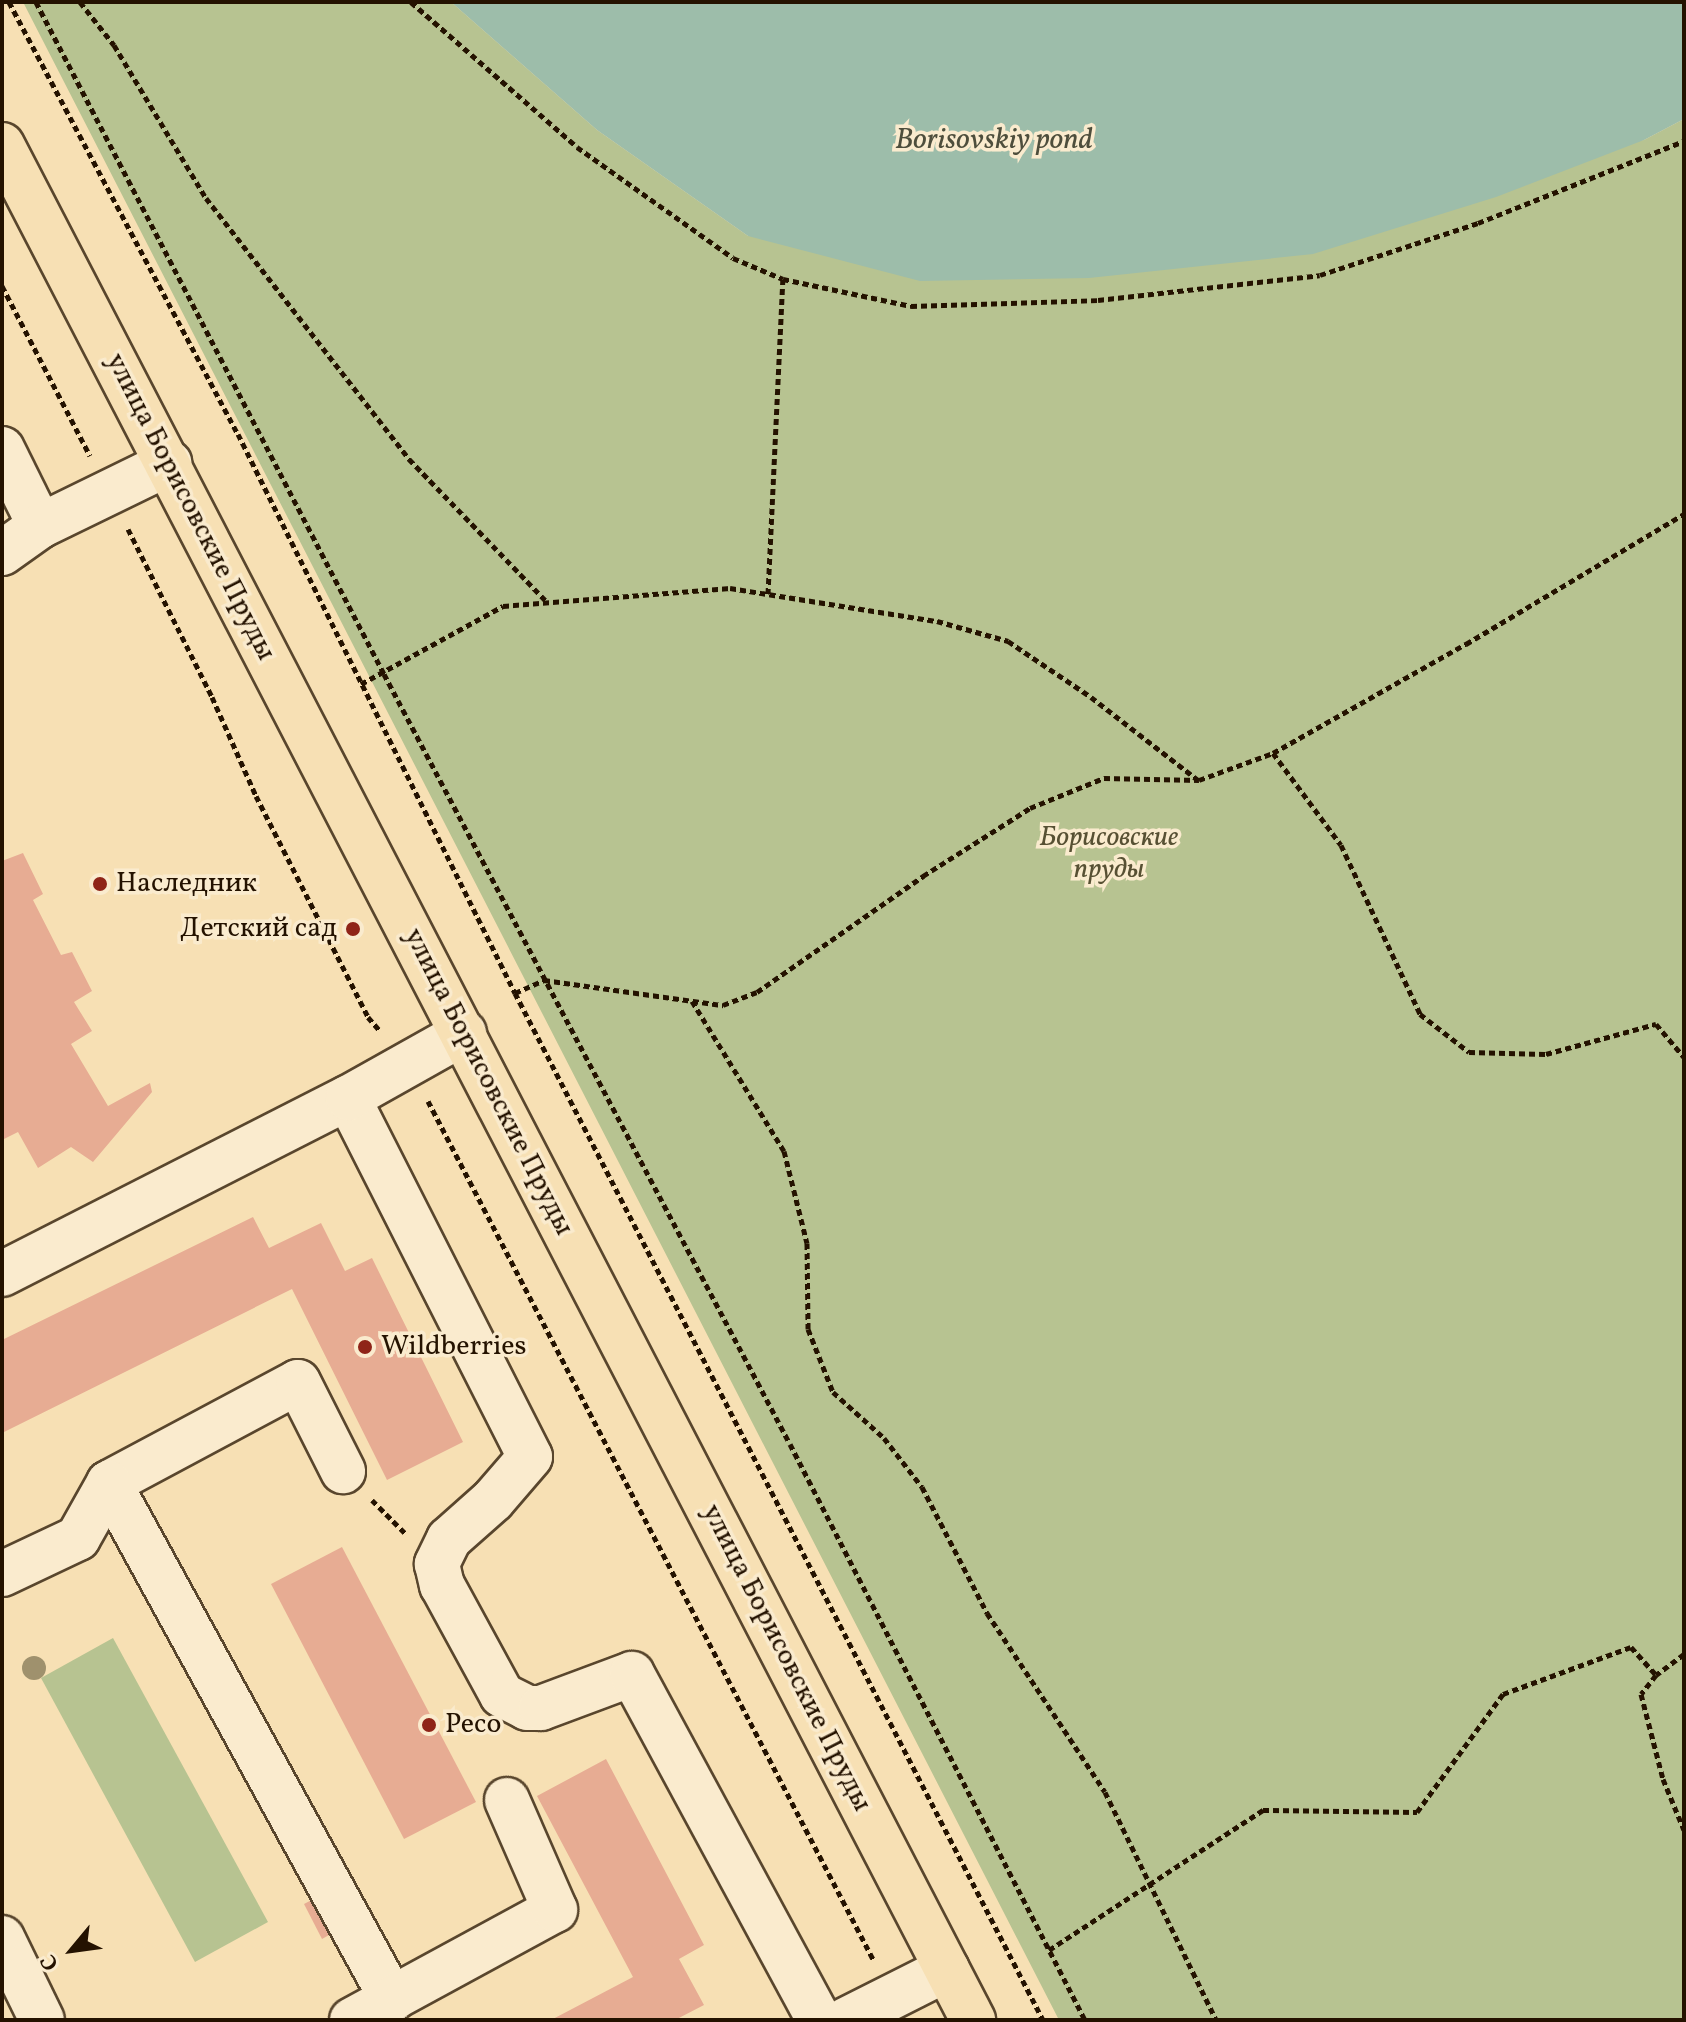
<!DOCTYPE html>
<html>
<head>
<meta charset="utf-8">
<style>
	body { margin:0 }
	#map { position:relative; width:1686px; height:2022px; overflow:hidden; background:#f7e0b4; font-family:Vollkorn,serif }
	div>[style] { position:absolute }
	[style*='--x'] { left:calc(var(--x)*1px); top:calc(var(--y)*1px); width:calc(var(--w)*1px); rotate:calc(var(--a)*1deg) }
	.green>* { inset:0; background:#b7c391 }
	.water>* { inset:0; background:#9dbdaa }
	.building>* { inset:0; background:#e7ac93 }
	.path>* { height:5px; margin-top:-2.5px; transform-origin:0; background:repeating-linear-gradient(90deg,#241200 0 6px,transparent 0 10px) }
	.roads { filter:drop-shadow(2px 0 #59462d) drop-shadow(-2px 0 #59462d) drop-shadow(0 2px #59462d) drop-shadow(0 -2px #59462d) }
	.minor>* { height:44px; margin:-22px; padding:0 22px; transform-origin:22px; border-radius:22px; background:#faebce }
	.major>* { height:44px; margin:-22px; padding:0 22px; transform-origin:22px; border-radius:22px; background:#f7e0b4 }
	.trees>* { width:24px; height:24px; margin:-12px; border-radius:50%; background:#9f916d }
	.dots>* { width:22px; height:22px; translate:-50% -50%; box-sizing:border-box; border:4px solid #faebce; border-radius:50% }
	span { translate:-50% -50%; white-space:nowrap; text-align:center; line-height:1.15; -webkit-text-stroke:7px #faebce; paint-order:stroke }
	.street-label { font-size:28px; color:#241200 }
	.park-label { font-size:28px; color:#575033; font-style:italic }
	.poi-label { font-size:28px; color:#241200 }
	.left { translate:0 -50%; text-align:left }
	.right { translate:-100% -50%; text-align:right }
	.water-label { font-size:30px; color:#4e4e3c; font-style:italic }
	.frame { position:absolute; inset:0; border:4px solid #241200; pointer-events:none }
	.north { position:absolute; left:32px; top:1910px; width:80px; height:80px; -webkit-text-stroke:6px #faebce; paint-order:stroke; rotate:241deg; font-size:22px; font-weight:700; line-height:32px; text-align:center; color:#241200 }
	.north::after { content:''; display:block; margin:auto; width:28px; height:36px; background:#241200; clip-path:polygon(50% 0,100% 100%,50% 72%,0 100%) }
</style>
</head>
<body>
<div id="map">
	<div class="green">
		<div style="clip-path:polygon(23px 2px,451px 2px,597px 130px,748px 236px,1644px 140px,1684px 119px,1684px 2020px,1059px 2020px)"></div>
		<div style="clip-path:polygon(113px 1638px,268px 1922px,195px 1962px,41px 1678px)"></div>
	</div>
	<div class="water">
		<div style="clip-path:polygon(451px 2px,1684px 2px,1684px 119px,1644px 140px,1496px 197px,1313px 254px,1089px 278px,920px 281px,748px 236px,597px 130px)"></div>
	</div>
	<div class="building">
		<div style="clip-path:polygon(23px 853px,43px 894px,33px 900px,61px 955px,72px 952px,92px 991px,74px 1002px,92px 1031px,71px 1044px,108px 1106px,150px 1083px,152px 1092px,93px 1162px,71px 1147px,38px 1168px,18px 1132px,2px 1140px,2px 861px)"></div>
		<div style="clip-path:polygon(253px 1217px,269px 1248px,321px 1223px,345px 1271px,372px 1258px,463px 1442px,387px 1480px,292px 1289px,2px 1433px,2px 1340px)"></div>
		<div style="clip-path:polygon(342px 1547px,476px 1802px,404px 1839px,271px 1584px)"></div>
		<div style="clip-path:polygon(606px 1759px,704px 1945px,679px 1959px,704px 2005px,675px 2020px,551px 2020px,633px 1977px,537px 1796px)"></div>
		<div style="clip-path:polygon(327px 1892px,345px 1926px,322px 1939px,304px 1904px)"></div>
	</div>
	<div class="path">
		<div style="--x:9;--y:2;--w:489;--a:62.1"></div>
		<div style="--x:238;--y:434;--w:624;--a:63.64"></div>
		<div style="--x:515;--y:993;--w:1155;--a:62.79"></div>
		<div style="--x:36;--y:2;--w:757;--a:62.62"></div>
		<div style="--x:384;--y:674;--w:870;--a:62.2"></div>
		<div style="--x:790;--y:1444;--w:647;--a:62.88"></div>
		<div style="--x:80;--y:2;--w:55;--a:51.7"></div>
		<div style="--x:114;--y:45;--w:179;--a:59"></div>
		<div style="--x:206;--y:198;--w:331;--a:52.1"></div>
		<div style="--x:409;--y:459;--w:199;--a:46"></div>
		<div style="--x:411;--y:2;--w:220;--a:41.1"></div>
		<div style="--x:577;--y:147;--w:191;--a:35.4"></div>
		<div style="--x:733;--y:258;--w:54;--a:22.8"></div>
		<div style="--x:783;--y:279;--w:131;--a:11.9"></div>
		<div style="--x:911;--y:306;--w:187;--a:-1.8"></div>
		<div style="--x:1098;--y:300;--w:223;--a:-6.4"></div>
		<div style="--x:1320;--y:275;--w:166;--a:-18.2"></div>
		<div style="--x:1478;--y:223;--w:222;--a:-21.7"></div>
		<div style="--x:2;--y:286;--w:191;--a:62.6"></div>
		<div style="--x:128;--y:529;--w:188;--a:63.4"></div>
		<div style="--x:212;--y:697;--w:108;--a:66"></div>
		<div style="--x:256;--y:796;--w:248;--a:63.1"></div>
		<div style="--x:368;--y:1017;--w:18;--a:49"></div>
		<div style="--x:768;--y:594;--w:315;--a:-87.3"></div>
		<div style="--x:361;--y:684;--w:162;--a:-28.8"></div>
		<div style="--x:503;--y:606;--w:228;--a:-4.5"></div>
		<div style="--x:730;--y:588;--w:210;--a:9.1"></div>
		<div style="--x:937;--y:621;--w:74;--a:15.7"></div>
		<div style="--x:1008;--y:641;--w:100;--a:34"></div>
		<div style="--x:1091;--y:697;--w:135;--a:37.8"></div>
		<div style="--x:1273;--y:753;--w:114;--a:53.5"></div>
		<div style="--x:1341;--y:845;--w:187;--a:64.9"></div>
		<div style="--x:1420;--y:1014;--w:62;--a:37.8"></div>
		<div style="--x:1469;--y:1052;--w:77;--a:1.5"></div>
		<div style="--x:1546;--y:1054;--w:114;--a:-15.3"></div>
		<div style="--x:1656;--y:1024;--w:43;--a:49.7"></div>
		<div style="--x:515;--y:993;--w:32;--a:-24"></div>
		<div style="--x:544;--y:980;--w:181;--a:8"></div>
		<div style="--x:723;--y:1005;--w:36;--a:-21"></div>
		<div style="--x:757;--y:992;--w:203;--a:-34.9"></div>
		<div style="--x:923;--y:876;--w:127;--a:-32.4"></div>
		<div style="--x:1030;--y:808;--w:80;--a:-22.1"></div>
		<div style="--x:1104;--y:778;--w:95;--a:1.2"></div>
		<div style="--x:1199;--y:780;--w:79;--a:-20"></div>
		<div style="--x:1273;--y:753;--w:222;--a:-29.5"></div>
		<div style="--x:1466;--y:644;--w:254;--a:-30.8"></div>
		<div style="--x:692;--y:1001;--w:176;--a:58.5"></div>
		<div style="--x:784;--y:1151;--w:95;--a:76"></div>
		<div style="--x:807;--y:1243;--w:86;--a:89.3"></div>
		<div style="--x:808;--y:1329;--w:68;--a:68.4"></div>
		<div style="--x:833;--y:1392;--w:69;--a:42"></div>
		<div style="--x:884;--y:1438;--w:62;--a:52.2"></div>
		<div style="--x:922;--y:1487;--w:142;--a:62.7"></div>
		<div style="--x:987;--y:1613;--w:214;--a:56.6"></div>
		<div style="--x:1105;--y:1792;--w:254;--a:64"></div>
		<div style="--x:428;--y:1101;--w:967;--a:62.59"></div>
		<div style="--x:372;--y:1500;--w:47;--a:45"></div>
		<div style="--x:1684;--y:1654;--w:35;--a:143"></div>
		<div style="--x:1656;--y:1675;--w:24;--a:128"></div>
		<div style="--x:1641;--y:1694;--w:88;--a:75.5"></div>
		<div style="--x:1663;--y:1779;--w:55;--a:67.6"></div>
		<div style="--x:1049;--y:1950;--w:256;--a:-33.2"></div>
		<div style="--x:1263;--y:1810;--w:154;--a:0.7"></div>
		<div style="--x:1417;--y:1812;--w:146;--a:-53.9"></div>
		<div style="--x:1503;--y:1694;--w:136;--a:-20.2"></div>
		<div style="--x:1631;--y:1647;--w:38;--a:48"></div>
	</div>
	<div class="roads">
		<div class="minor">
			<div style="--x:2;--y:449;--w:86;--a:63.7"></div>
			<div style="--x:2;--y:553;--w:47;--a:-35.4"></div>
			<div style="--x:40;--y:526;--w:144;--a:-26"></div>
			<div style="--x:348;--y:1098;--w:402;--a:63.1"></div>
			<div style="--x:530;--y:1457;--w:57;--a:130.7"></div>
			<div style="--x:493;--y:1500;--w:59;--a:138.4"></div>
			<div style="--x:449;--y:1539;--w:28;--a:116"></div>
			<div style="--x:437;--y:1564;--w:22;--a:77"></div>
			<div style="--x:442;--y:1585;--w:125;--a:61.4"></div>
			<div style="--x:502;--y:1695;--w:28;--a:27"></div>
			<div style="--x:527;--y:1708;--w:14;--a:0"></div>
			<div style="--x:541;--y:1708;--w:97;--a:-20.5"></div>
			<div style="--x:632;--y:1674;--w:393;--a:61.6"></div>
			<div style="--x:2;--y:1274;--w:388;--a:-27"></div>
			<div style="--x:348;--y:1098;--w:133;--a:-29.3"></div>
			<div style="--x:109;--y:1483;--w:214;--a:-28.1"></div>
			<div style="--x:298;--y:1382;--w:100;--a:63.2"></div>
			<div style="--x:2;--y:1574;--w:84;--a:-25.3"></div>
			<div style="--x:78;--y:1538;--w:63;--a:-60.6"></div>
			<div style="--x:109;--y:1483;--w:589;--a:61.26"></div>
			<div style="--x:2;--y:1938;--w:91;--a:64"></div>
			<div style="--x:352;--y:2020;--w:231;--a:-28.5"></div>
			<div style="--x:555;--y:1910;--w:120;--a:-113.6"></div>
			<div style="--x:846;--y:2020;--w:113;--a:-26.8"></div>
		</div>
		<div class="major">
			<div style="--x:2;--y:145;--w:2112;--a:62.62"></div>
		</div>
	</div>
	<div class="trees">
		<div style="left:34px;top:1668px"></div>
	</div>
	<div class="dots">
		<div style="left:100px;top:884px;background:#8f2418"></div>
		<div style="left:353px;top:929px;background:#8f2418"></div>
		<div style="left:365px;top:1347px;background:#8f2418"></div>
		<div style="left:429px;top:1725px;background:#8f2418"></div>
	</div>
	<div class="street-label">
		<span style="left:190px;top:507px;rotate:63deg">улица Борисовские Пруды</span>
		<span style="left:488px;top:1082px;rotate:63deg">улица Борисовские Пруды</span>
		<span style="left:786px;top:1658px;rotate:63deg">улица Борисовские Пруды</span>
	</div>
	<div class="park-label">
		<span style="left:1109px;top:854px">Борисовские<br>пруды</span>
	</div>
	<div class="poi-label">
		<span class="left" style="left:116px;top:884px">Наследник</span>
		<span class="right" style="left:337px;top:929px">Детский сад</span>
		<span class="left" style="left:381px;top:1347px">Wildberries</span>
		<span class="left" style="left:445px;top:1725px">Ресо</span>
	</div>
	<div class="water-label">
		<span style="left:994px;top:140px">Borisovskiy pond</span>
	</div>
	<div class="frame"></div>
	<div class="north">С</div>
</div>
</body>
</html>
